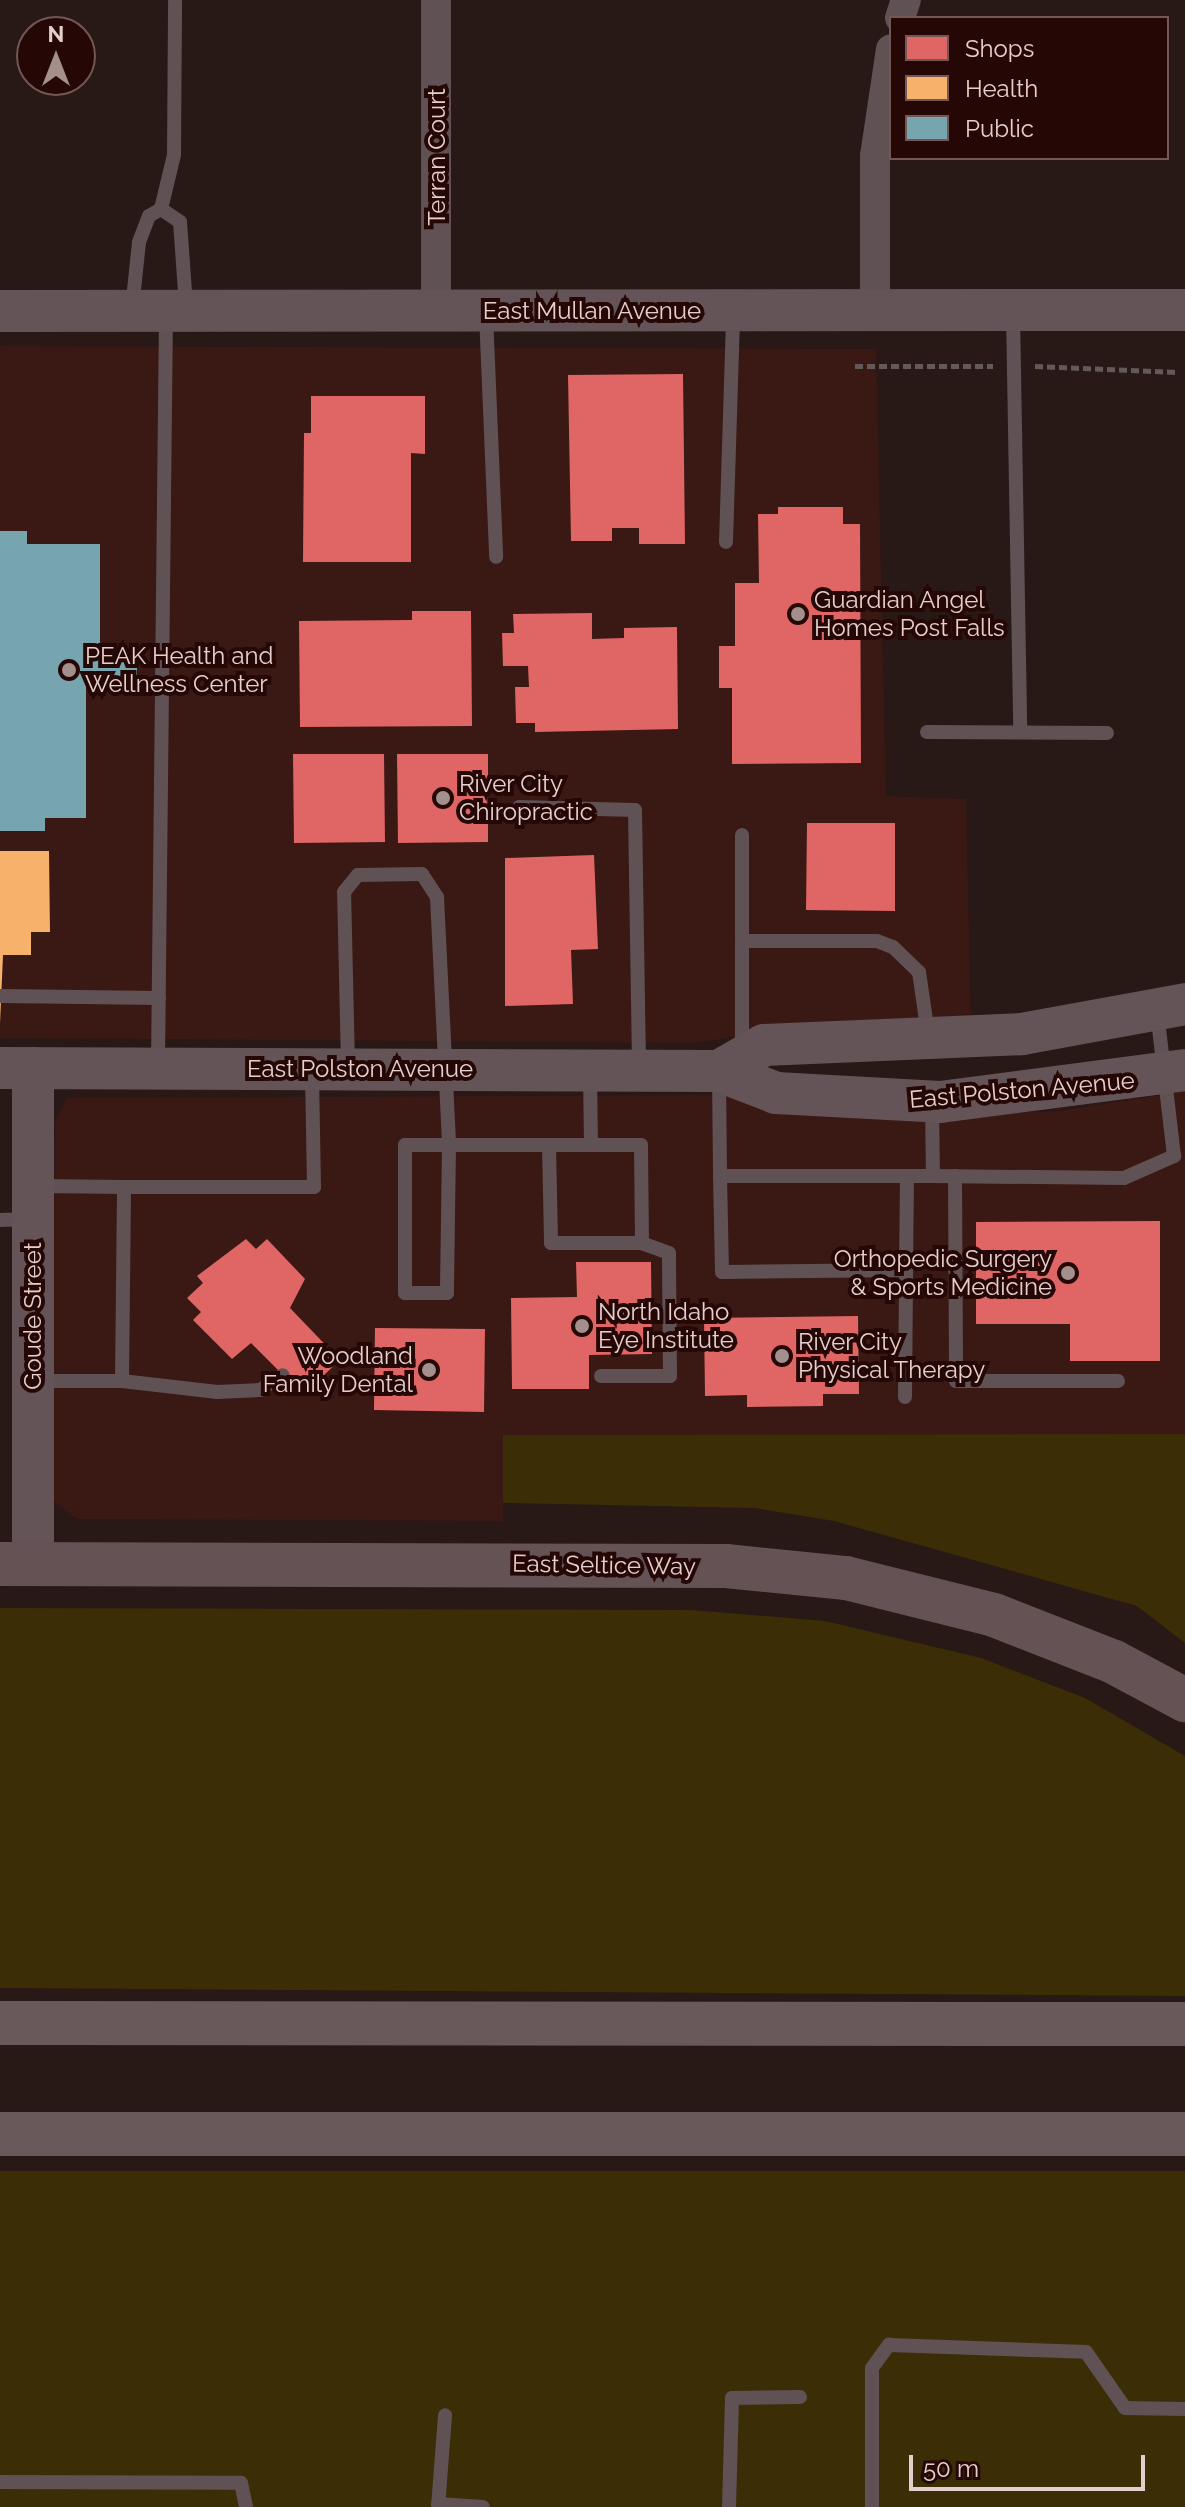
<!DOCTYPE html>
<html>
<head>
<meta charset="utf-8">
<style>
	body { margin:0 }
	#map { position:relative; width:1185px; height:2507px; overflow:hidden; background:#281816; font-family:Raleway,sans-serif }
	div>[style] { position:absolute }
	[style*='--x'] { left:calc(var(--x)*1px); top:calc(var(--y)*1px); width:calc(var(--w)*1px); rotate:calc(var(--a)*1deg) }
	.built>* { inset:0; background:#3a1814 }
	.green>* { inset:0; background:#3b2e07 }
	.shops>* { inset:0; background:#e06666 }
	.health>* { inset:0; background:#f6b26b }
	.public>* { inset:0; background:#76a5af }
	.path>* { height:5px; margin-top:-2.5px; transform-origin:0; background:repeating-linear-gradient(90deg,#645959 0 8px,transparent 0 12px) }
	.lane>* { height:14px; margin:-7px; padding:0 7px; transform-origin:7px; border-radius:7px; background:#5f5154 }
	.street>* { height:30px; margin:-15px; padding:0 15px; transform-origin:15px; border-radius:15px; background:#5f5154 }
	.secondary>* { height:42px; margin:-21px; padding:0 21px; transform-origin:21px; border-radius:21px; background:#645457 }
	.primary>* { height:44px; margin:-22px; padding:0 22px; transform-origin:22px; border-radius:22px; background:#645254 }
	.highway>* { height:44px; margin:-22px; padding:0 22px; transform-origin:22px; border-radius:22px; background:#69595a }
	.dots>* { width:22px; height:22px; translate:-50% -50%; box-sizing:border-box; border:4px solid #250806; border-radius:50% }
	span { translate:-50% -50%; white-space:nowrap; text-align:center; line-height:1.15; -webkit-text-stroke:8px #250806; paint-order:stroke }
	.street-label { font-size:24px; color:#e5cfcc }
	.poi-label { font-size:24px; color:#e5cfcc }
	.left { translate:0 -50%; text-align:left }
	.right { translate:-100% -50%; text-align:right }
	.legend { position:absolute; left:889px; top:16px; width:280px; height:144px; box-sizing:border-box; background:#250806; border:2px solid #725855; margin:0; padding:10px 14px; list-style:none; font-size:24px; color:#e5cfcc }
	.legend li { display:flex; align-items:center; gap:16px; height:40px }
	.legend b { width:40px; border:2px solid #725855 }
	.north { position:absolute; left:16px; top:16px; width:80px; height:80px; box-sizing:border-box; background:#250806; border:2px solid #725855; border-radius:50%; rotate:0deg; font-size:22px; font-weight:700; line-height:32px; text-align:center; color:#e5cfcc }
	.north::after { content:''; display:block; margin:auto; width:28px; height:36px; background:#a38f8c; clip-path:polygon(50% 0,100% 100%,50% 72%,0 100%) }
	.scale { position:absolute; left:909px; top:2455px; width:236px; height:36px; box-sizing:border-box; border:4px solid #e5cfcc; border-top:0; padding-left:10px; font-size:24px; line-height:28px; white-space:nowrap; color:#e5cfcc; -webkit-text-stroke:6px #250806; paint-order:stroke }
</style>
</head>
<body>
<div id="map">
	<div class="built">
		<div style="clip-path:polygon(0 346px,876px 349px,886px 796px,966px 799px,971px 1020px,784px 1029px,695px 1043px,0 1038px)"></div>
		<div style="clip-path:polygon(1185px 1091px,1185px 1434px,503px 1435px,503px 1521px,77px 1519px,52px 1500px,55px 1121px,67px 1098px,729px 1095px,791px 1113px,867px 1117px,1060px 1111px)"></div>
	</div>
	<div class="green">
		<div style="clip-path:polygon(1185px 1434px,1185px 1643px,1137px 1606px,834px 1521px,755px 1508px,503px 1503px,503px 1435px)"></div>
		<div style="clip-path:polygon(0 1608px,690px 1610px,825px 1621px,981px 1658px,1085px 1698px,1185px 1756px,1185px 1996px,0 1988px)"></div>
		<div style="clip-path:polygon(0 2171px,1185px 2171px,1185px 2507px,0 2507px)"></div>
	</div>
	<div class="shops">
		<div style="clip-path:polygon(683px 374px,685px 544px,639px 544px,639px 528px,612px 528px,612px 541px,571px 541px,568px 375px)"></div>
		<div style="clip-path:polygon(311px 396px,425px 396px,425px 454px,411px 453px,411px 562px,303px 562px,304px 433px,311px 433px)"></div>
		<div style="clip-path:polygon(778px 507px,843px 507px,843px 524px,860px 524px,861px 763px,732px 764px,732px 688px,719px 688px,719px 646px,735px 646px,735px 583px,759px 583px,758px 514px,778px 514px)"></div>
		<div style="clip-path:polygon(412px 611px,471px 611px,472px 726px,300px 727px,299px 621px,412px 620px)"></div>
		<div style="clip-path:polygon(592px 613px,592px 639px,624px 638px,624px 628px,677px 627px,678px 729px,535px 732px,535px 723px,516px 723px,515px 687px,529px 687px,528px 666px,503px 666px,502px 633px,514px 633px,513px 614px)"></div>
		<div style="clip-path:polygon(293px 754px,384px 754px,385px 842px,294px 843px)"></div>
		<div style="clip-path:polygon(397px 754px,488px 754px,488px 842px,398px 843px)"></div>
		<div style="clip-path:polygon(807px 823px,895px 823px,895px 911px,806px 910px)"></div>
		<div style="clip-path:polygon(594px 855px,598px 949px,571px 950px,573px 1004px,505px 1006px,505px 858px)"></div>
		<div style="clip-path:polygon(1160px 1221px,1160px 1361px,1070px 1361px,1070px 1324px,976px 1324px,976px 1222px)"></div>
		<div style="clip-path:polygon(246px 1239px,256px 1249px,267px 1239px,305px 1279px,290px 1308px,340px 1360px,303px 1395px,251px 1343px,232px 1359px,193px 1320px,201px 1312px,187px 1298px,203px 1283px,197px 1276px)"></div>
		<div style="clip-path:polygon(576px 1262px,651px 1262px,652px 1354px,589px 1355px,589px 1389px,512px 1389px,511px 1298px,577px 1297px)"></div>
		<div style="clip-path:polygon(858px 1316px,859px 1394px,823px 1394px,823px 1406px,747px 1407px,747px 1395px,705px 1396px,704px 1318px)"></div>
		<div style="clip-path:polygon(375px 1328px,485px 1329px,484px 1412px,374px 1410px)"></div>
	</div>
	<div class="health">
		<div style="clip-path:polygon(0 851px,49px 851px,50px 932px,31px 932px,31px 955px,3px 955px,0 1024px)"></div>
	</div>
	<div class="public">
		<div style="clip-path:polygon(0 531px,27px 531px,27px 544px,100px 544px,100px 653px,137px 653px,137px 687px,86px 687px,86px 818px,45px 818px,45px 831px,0 831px)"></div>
	</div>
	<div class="path">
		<div style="--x:855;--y:366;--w:138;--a:0"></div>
		<div style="--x:1035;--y:366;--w:143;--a:2.4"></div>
	</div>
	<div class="lane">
		<div style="--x:161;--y:209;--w:56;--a:-76.5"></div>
		<div style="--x:174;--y:155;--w:155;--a:-89.6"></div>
		<div style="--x:132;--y:309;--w:67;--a:-84"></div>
		<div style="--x:139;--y:242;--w:28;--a:-69"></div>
		<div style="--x:149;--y:216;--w:14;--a:-30"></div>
		<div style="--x:161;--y:209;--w:23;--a:34"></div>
		<div style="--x:180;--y:222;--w:84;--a:85.9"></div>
		<div style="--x:486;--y:314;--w:243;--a:87.6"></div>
		<div style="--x:1013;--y:314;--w:418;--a:89"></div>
		<div style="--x:726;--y:542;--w:227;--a:-88.2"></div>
		<div style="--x:927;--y:732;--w:180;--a:0.3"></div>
		<div style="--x:519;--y:807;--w:116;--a:1.5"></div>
		<div style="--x:635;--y:810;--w:256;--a:89.1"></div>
		<div style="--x:742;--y:835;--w:215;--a:90"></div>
		<div style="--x:742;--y:941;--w:135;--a:0"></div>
		<div style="--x:877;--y:941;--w:17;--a:21"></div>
		<div style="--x:893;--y:947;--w:36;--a:44"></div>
		<div style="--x:919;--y:972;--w:63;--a:81.7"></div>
		<div style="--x:0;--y:996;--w:159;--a:0.7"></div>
		<div style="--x:158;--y:1064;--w:750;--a:-89.39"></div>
		<div style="--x:348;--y:1065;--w:173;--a:-91.3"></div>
		<div style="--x:344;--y:892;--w:22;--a:-51"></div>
		<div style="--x:358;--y:875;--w:64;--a:-0.9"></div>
		<div style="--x:422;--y:874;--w:27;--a:57"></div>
		<div style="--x:437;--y:897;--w:248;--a:87.2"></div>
		<div style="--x:449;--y:1145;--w:142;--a:0"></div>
		<div style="--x:591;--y:1145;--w:71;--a:-90.8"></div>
		<div style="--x:719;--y:1075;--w:101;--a:89.4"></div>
		<div style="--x:720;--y:1176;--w:213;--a:0"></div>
		<div style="--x:933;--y:1176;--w:70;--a:-90.8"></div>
		<div style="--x:405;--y:1145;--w:44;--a:0"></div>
		<div style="--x:449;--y:1145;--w:148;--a:90.8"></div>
		<div style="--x:447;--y:1293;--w:42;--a:180"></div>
		<div style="--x:405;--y:1293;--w:148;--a:-90"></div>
		<div style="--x:549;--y:1145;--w:98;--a:88.8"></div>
		<div style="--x:551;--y:1243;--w:91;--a:0"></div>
		<div style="--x:642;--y:1243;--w:98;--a:-90.6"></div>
		<div style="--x:641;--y:1145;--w:50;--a:180"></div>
		<div style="--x:720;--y:1176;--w:96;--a:88.8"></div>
		<div style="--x:722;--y:1272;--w:184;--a:-0.6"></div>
		<div style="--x:906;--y:1270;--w:94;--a:-89.4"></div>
		<div style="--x:933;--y:1176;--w:191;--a:0.6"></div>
		<div style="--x:1124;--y:1178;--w:55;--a:-23.7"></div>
		<div style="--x:1174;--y:1156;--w:145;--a:-96.7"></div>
		<div style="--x:955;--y:1176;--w:205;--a:89.7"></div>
		<div style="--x:956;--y:1381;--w:162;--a:0"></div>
		<div style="--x:124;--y:1187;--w:190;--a:0"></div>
		<div style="--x:314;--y:1187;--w:114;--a:-91"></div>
		<div style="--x:0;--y:1220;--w:32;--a:-2"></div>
		<div style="--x:601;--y:1376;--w:69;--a:0"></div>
		<div style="--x:670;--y:1376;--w:123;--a:-90.5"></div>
		<div style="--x:669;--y:1253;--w:29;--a:-160"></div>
		<div style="--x:38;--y:1381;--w:84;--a:0"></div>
		<div style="--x:122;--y:1381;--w:194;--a:-89.4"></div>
		<div style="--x:124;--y:1187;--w:86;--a:-179.3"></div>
		<div style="--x:122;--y:1381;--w:96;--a:6.6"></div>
		<div style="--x:217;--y:1392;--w:43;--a:-2.7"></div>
		<div style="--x:260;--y:1390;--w:27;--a:-33"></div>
		<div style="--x:905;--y:1397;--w:127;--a:-89.5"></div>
		<div style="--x:0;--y:2482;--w:241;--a:0.2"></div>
		<div style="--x:241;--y:2483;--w:25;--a:78"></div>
		<div style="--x:438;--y:2504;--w:45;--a:3.8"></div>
		<div style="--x:438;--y:2507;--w:92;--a:-85.6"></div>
		<div style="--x:729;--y:2507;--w:109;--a:-88.4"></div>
		<div style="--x:732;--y:2398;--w:68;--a:-0.8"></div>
		<div style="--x:872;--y:2507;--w:139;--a:-90"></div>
		<div style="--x:872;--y:2368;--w:29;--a:-54"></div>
		<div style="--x:889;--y:2345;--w:197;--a:2"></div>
		<div style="--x:1086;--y:2352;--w:68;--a:55.1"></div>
		<div style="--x:1125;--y:2408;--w:60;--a:1"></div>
	</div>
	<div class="street">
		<div style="--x:900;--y:18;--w:19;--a:-72"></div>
		<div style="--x:875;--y:310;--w:154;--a:-90"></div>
		<div style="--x:875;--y:156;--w:108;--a:-81.5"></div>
		<div style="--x:436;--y:314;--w:314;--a:-90"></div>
	</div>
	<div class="secondary">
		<div style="--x:0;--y:311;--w:1185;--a:-0.05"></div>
		<div style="--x:0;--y:1068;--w:719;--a:0.24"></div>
		<div style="--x:719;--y:1071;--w:61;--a:21.1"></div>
		<div style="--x:776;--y:1093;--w:164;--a:3.1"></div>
		<div style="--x:940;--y:1102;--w:247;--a:-7.4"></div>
		<div style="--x:33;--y:1068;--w:496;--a:90"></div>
		<div style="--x:719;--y:1071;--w:52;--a:-30"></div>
		<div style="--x:764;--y:1045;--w:258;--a:-2.4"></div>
		<div style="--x:1022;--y:1034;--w:166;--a:-10.4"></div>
	</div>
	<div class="primary">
		<div style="--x:0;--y:1564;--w:726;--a:0.16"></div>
		<div style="--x:726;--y:1566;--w:121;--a:5.7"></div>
		<div style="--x:846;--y:1578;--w:153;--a:14"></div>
		<div style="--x:994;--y:1615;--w:129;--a:21.4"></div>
		<div style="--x:1114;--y:1662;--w:81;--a:28.2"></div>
	</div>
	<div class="highway">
		<div style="--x:0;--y:2023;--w:1185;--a:0.05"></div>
		<div style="--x:0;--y:2134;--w:1185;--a:0"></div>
	</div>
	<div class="dots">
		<div style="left:798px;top:614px;background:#a38f8c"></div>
		<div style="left:69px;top:670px;background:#a38f8c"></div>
		<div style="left:443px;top:798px;background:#a38f8c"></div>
		<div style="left:1068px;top:1273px;background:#a38f8c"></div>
		<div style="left:582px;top:1326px;background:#a38f8c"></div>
		<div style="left:782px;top:1356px;background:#a38f8c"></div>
		<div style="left:429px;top:1370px;background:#a38f8c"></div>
	</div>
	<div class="street-label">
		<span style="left:437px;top:157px;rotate:-90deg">Terran Court</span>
		<span style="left:592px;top:311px">East Mullan Avenue</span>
		<span style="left:360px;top:1069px">East Polston Avenue</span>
		<span style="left:1022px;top:1090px;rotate:-5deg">East Polston Avenue</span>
		<span style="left:33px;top:1316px;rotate:-90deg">Goude Street</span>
		<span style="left:604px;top:1565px;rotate:1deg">East Seltice Way</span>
	</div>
	<div class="poi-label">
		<span class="left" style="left:814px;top:614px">Guardian Angel<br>Homes Post Falls</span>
		<span class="left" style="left:85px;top:670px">PEAK Health and<br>Wellness Center</span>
		<span class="left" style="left:459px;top:798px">River City<br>Chiropractic</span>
		<span class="right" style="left:1052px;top:1273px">Orthopedic Surgery<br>&amp; Sports Medicine</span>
		<span class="left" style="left:598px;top:1326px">North Idaho<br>Eye Institute</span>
		<span class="left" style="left:798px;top:1356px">River City<br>Physical Therapy</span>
		<span class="right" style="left:413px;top:1370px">Woodland<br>Family Dental</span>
	</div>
	<ul class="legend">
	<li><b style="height:22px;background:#e06666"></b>Shops</li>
	<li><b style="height:22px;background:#f6b26b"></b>Health</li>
	<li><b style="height:22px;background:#76a5af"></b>Public</li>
	</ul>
	<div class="north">N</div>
	<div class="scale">50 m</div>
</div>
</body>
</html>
